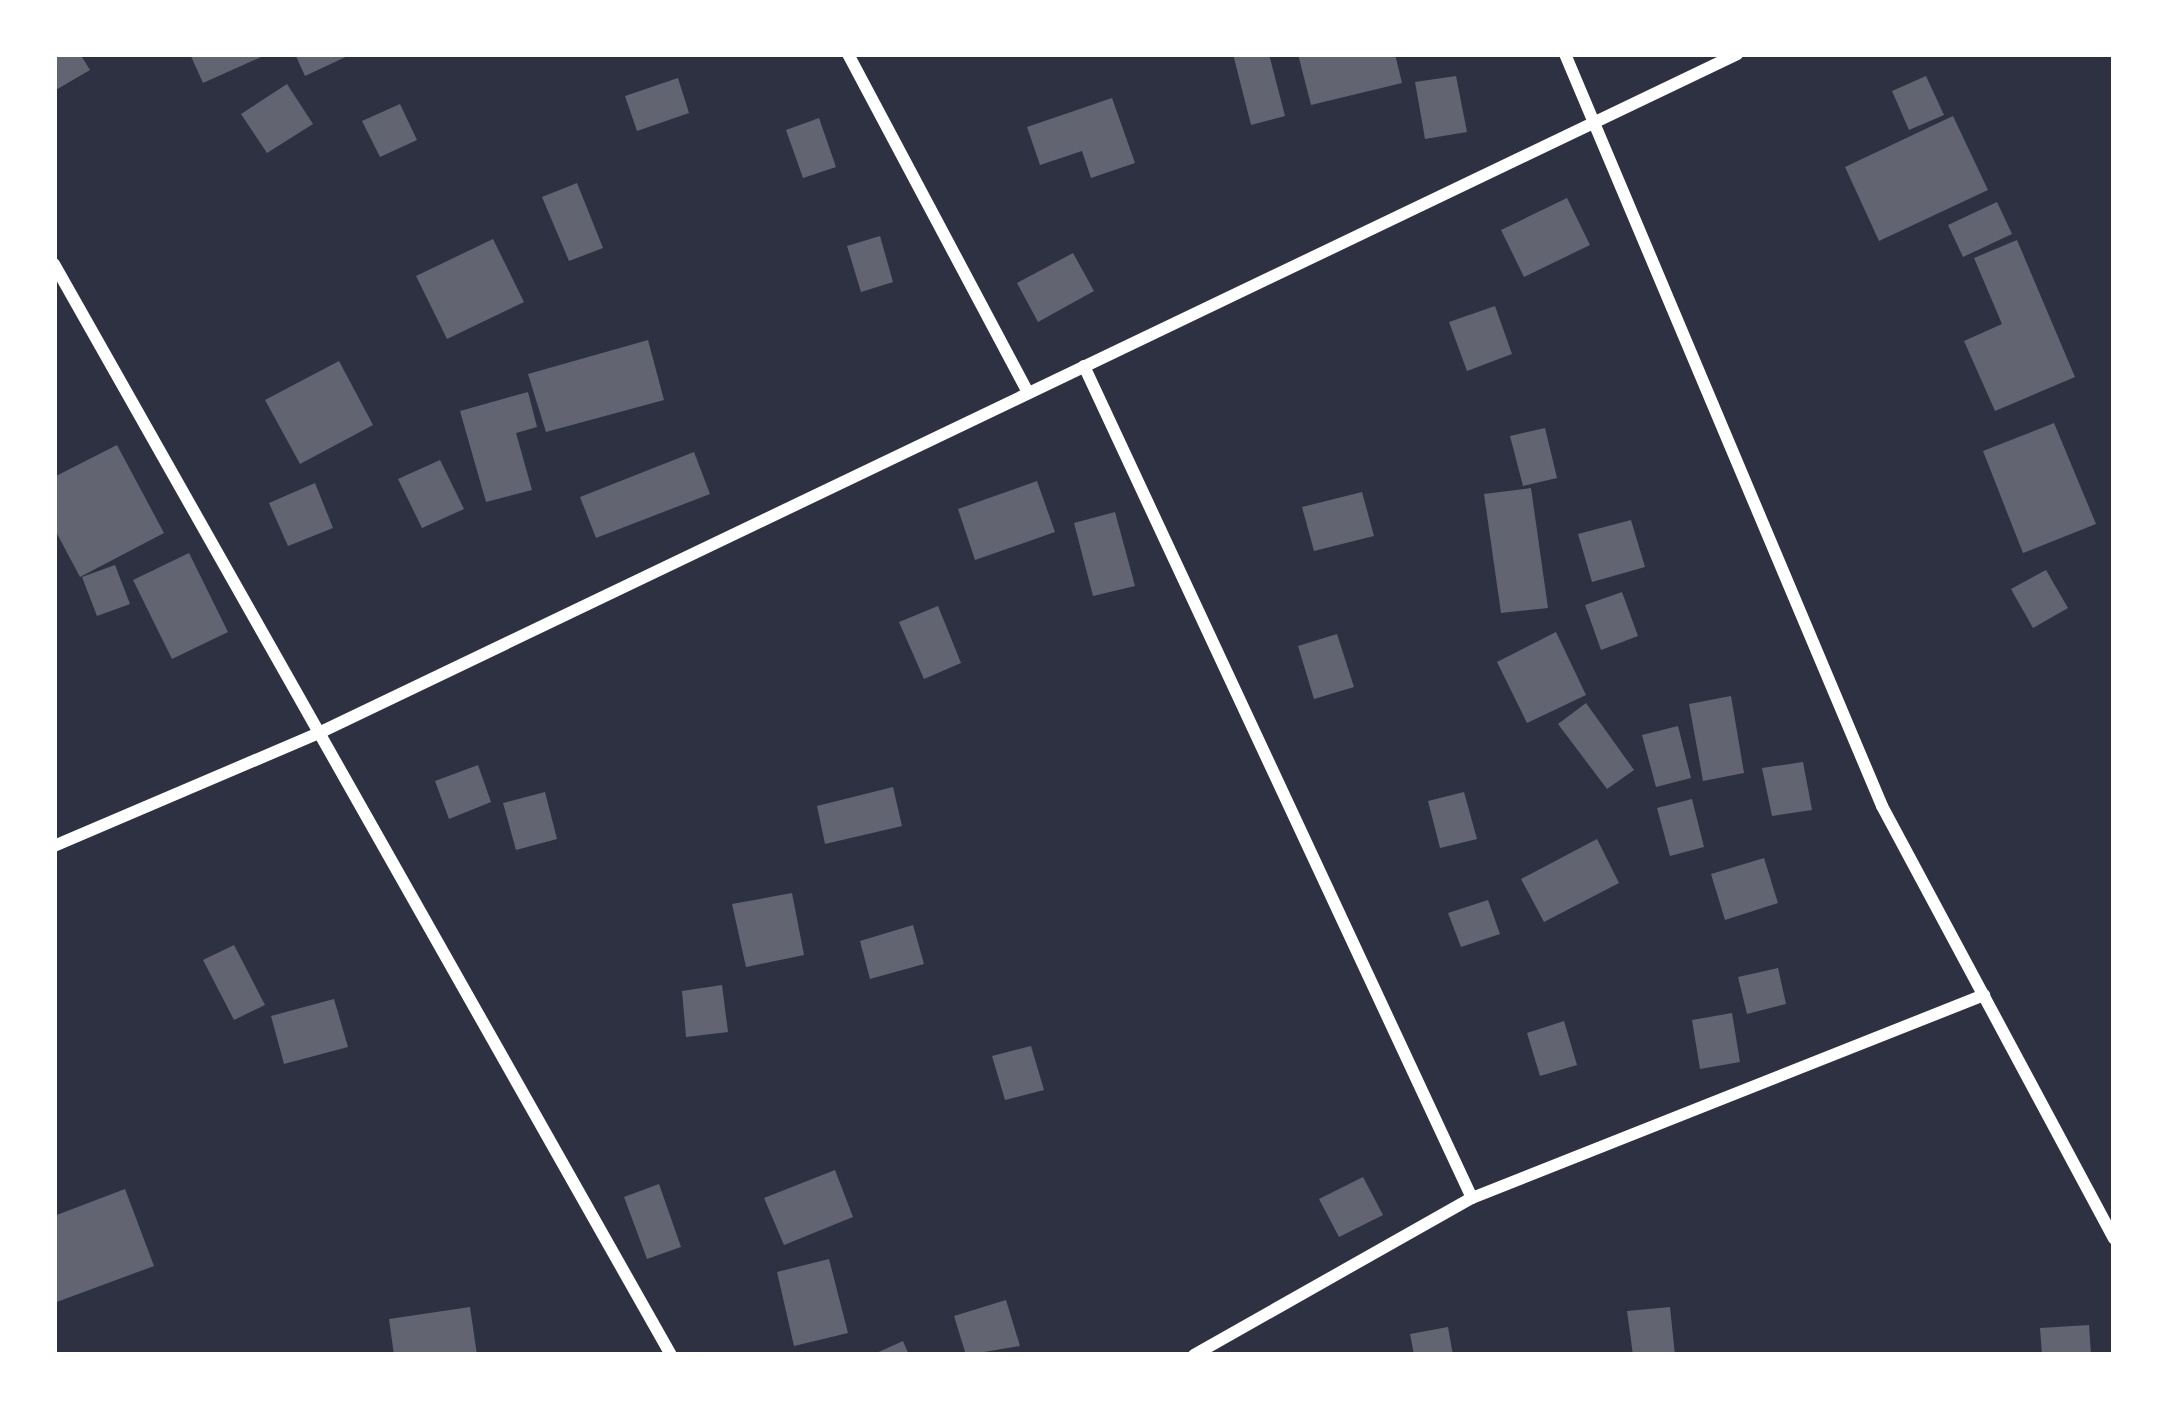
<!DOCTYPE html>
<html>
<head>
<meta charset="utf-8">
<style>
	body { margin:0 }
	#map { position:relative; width:2168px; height:1409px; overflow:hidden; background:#2d3142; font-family:Commissioner,sans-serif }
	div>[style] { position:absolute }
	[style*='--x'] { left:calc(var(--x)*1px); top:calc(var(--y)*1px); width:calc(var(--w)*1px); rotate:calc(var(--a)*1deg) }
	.building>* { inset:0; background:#626471 }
	.minor>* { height:12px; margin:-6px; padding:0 6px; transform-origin:6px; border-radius:6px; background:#fff }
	span { translate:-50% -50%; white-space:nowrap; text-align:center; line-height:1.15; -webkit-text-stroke:10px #fff; paint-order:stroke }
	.frame { position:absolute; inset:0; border:57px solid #fff; pointer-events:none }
</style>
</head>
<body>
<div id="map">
	<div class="building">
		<div style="clip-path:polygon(54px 54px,80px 54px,90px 70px,54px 91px)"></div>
		<div style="clip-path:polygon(190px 54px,268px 54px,203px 83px)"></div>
		<div style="clip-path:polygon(295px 54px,352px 54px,305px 76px)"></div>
		<div style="clip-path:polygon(1233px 54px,1269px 54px,1285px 116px,1251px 125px)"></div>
		<div style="clip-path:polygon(1298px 54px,1395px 54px,1402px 83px,1311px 105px)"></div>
		<div style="clip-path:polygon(1456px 76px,1467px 132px,1425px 139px,1415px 82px)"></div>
		<div style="clip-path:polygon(1926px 76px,1944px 115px,1909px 130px,1892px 91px)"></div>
		<div style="clip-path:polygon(678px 78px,689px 113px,637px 131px,625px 96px)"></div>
		<div style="clip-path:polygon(287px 84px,313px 124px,267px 153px,241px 114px)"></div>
		<div style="clip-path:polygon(1112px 98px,1135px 163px,1091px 178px,1082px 151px,1040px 165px,1027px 127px)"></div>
		<div style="clip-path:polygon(400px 104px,417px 140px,380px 157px,362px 121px)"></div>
		<div style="clip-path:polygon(1953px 116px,1988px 190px,1879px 241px,1845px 167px)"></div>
		<div style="clip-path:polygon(819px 118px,836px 167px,803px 178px,786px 130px)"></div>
		<div style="clip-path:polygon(577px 183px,603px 248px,569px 261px,542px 197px)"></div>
		<div style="clip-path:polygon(1567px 198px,1590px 245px,1524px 277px,1501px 230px)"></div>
		<div style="clip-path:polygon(1997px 202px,2012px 234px,1963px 257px,1948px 225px)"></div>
		<div style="clip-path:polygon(880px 236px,893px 282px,861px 292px,847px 246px)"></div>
		<div style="clip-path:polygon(493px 239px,524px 302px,447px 339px,416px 276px)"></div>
		<div style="clip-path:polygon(2017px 240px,2075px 377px,1995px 411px,1964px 341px,2002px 324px,1974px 258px)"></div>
		<div style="clip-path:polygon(1073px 253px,1094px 291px,1038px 322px,1017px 283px)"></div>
		<div style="clip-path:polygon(1495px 306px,1512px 354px,1467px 371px,1449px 322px)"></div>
		<div style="clip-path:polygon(648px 340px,664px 400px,546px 432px,528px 374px)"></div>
		<div style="clip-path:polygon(339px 361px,373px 425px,300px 464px,265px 400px)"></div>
		<div style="clip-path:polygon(528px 392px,537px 427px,516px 433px,532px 490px,486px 502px,460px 411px)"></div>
		<div style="clip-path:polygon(2054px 423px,2096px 524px,2023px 553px,1983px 451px)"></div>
		<div style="clip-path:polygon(1545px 428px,1557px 478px,1523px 486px,1510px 436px)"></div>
		<div style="clip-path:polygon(117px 445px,164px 533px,80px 577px,54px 528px,54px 477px)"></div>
		<div style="clip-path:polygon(694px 452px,710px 494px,596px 538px,580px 497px)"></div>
		<div style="clip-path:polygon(440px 460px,464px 509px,422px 528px,398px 479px)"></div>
		<div style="clip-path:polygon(1037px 481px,1055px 532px,975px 560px,958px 509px)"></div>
		<div style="clip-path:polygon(315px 483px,333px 528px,288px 546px,269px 503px)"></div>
		<div style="clip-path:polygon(1531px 488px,1548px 608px,1501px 613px,1484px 494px)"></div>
		<div style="clip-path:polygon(1362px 492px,1374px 536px,1314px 551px,1302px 507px)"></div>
		<div style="clip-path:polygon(1115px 512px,1135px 586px,1093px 596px,1074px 523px)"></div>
		<div style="clip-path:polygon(1631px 520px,1645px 567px,1592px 582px,1578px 534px)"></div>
		<div style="clip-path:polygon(189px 553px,228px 632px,172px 659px,133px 580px)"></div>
		<div style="clip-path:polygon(115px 565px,130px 604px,97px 616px,82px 577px)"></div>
		<div style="clip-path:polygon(2046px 570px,2068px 608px,2033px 628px,2011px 589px)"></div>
		<div style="clip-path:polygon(1622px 592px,1638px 636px,1601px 650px,1585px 605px)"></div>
		<div style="clip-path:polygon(938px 606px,961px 663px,924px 679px,899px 622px)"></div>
		<div style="clip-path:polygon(1556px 632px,1586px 695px,1527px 723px,1497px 662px)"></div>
		<div style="clip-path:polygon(1337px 634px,1354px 687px,1314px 699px,1298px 646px)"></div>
		<div style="clip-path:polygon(1731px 696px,1744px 773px,1703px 781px,1689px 704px)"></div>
		<div style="clip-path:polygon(1586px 703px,1634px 770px,1607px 789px,1558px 724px)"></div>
		<div style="clip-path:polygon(1678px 726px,1691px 778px,1656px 787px,1642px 735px)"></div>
		<div style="clip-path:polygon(1803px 762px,1812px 810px,1772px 816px,1762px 768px)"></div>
		<div style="clip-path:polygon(478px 765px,491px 802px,449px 819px,435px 781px)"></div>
		<div style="clip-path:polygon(893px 787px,902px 826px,825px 844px,817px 806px)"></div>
		<div style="clip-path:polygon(545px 792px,557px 839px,516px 850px,503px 803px)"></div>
		<div style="clip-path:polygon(1464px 792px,1477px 839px,1440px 848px,1428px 801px)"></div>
		<div style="clip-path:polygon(1692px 799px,1704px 847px,1670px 856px,1657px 808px)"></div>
		<div style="clip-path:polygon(1597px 839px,1619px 883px,1544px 922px,1521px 879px)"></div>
		<div style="clip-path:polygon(1764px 858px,1778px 903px,1725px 920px,1711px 874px)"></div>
		<div style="clip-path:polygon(792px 893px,804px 955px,746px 967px,732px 904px)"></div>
		<div style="clip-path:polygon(1488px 900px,1500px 934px,1461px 947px,1448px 913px)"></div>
		<div style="clip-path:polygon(913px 925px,924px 964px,870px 979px,860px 941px)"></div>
		<div style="clip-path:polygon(234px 945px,265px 1005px,234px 1020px,203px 960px)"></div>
		<div style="clip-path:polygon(1778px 968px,1786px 1004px,1747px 1014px,1738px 977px)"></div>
		<div style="clip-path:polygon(722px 985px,728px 1032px,686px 1037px,682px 991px)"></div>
		<div style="clip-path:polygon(334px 999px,348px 1047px,284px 1064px,271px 1016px)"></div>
		<div style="clip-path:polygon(1732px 1013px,1740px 1062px,1700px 1069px,1692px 1020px)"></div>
		<div style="clip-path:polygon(1564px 1021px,1577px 1065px,1540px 1076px,1527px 1033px)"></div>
		<div style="clip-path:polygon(1031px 1046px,1044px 1090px,1005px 1100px,992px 1056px)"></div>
		<div style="clip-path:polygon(835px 1170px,853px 1217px,784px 1245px,764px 1198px)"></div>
		<div style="clip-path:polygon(1363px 1177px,1383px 1215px,1339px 1237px,1319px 1199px)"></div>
		<div style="clip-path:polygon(659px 1184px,681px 1247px,647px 1259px,624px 1197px)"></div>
		<div style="clip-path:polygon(125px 1189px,154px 1266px,54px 1303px,54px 1216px)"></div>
		<div style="clip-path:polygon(829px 1259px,848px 1333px,794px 1346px,777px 1272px)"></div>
		<div style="clip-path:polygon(1006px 1300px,1020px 1346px,966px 1355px,954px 1316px)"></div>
		<div style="clip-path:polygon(470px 1307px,477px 1355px,394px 1355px,389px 1319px)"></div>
		<div style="clip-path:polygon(1670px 1307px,1675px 1355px,1633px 1355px,1627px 1311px)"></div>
		<div style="clip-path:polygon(2089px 1325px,2091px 1355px,2042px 1355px,2040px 1328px)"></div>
		<div style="clip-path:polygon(1448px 1327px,1453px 1355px,1414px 1355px,1410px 1334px)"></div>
		<div style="clip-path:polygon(903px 1341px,909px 1355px,872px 1355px)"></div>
	</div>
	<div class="minor">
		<div style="--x:848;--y:54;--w:384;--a:62"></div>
		<div style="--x:1565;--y:54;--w:816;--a:67.14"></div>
		<div style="--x:1882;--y:806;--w:491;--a:61.8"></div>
		<div style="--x:54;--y:264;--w:1253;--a:60.51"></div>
		<div style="--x:1084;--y:366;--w:918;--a:65"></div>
		<div style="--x:54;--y:846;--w:293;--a:-23.1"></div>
		<div style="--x:323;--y:731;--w:1568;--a:-25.58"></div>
		<div style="--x:1194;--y:1355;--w:319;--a:-29.5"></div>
		<div style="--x:1472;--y:1198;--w:551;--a:-21.63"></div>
	</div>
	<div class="frame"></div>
</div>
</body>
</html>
